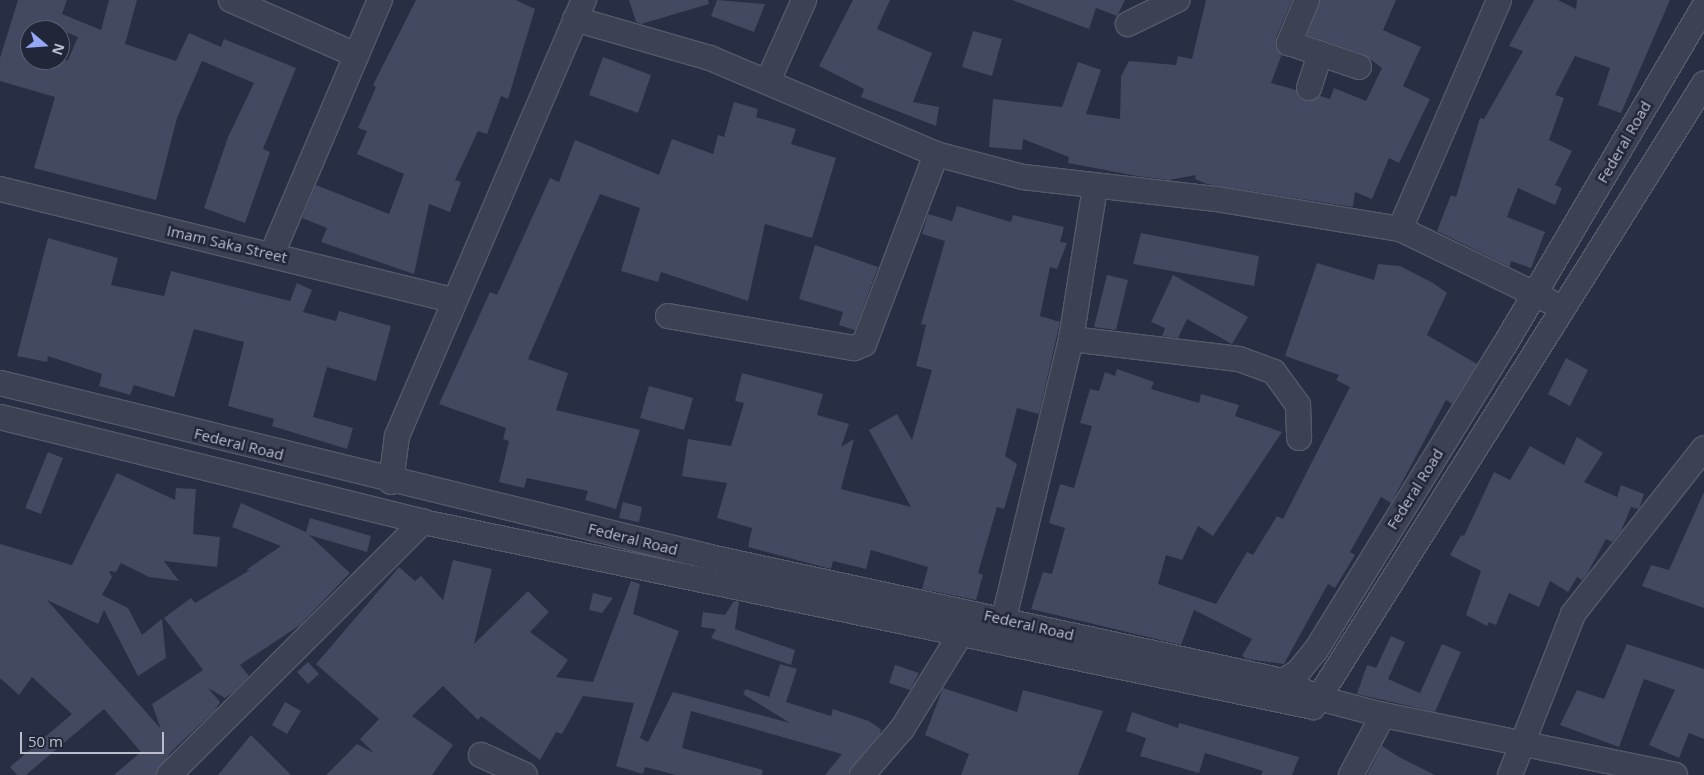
<!DOCTYPE html>
<html>
<head>
<meta charset="utf-8">
<style>
	body { margin:0 }
	#map { position:relative; width:1704px; height:775px; overflow:hidden; background:#282e43; font-family:"Open Sans",sans-serif }
	div>[style] { position:absolute }
	[style*='--x'] { left:calc(var(--x)*1px); top:calc(var(--y)*1px); width:calc(var(--w)*1px); rotate:calc(var(--a)*1deg) }
	.building>* { inset:0; background:#424960 }
	.roads { filter:drop-shadow(1px 0 #55596a) drop-shadow(-1px 0 #55596a) drop-shadow(0 1px #55596a) drop-shadow(0 -1px #55596a) }
	.minor>* { height:24px; margin:-12px; padding:0 12px; transform-origin:12px; border-radius:12px; background:#3c4153 }
	span { translate:-50% -50%; white-space:nowrap; text-align:center; line-height:1.15; -webkit-text-stroke:5px #212638; paint-order:stroke }
	.street-label { font-size:15px; color:#babdcc }
	.north { position:absolute; left:20px; top:20px; width:50px; height:50px; box-sizing:border-box; background:#212638; border:1px solid #5e6273; border-radius:50%; rotate:108deg; font-size:14px; font-weight:700; line-height:20px; text-align:center; color:#babdcc }
	.north::after { content:''; display:block; margin:auto; width:18px; height:22px; background:#94a8f7; clip-path:polygon(50% 0,100% 100%,50% 72%,0 100%) }
	.scale { position:absolute; left:20px; top:732px; width:144px; height:22px; box-sizing:border-box; border:2px solid #babdcc; border-top:0; padding-left:6px; font-size:15px; line-height:18px; white-space:nowrap; color:#babdcc; -webkit-text-stroke:4px #212638; paint-order:stroke }
</style>
</head>
<body>
<div id="map">
	<div class="building">
		<div style="clip-path:polygon(evenodd,18px 0,67px 0,62px 14px,101px 30px,109px 0,137px 0,125px 44px,176px 61px,189px 33px,221px 47px,224px 39px,296px 68px,263px 149px,270px 152px,245px 223px,204px 208px,228px 137px,254px 83px,202px 61px,177px 118px,156px 200px,34px 168px,55px 97px,0 81px,0 58px,18px 0,30px 30px,60px 30px,78px 37px,68px 60px,30px 60px,30px 30px)"></div>
		<div style="clip-path:polygon(416px 0,516px 0,535px 9px,508px 99px,501px 96px,487px 134px,478px 131px,455px 180px,461px 182px,450px 212px,429px 204px,414px 274px,321px 242px,327px 228px,302px 218px,316px 185px,389px 214px,404px 174px,357px 154px,367px 131px,358px 128px,376px 87px,373px 85px)"></div>
		<div style="clip-path:polygon(629px 0,708px 0,709px 4px,641px 24px,636px 22px)"></div>
		<div style="clip-path:polygon(717px 0,765px 4px,754px 32px,711px 16px)"></div>
		<div style="clip-path:polygon(853px 0,890px 0,877px 29px,932px 53px,913px 102px,939px 107px,936px 126px,861px 97px,864px 89px,819px 66px)"></div>
		<div style="clip-path:polygon(1012px 0,1125px 0,1117px 16px,1096px 8px,1089px 29px)"></div>
		<div style="clip-path:polygon(1206px 0,1292px 0,1276px 38px,1282px 54px,1271px 83px,1296px 90px,1299px 98px,1311px 101px,1320px 96px,1330px 99px,1334px 88px,1366px 101px,1382px 68px,1363px 54px,1307px 35px,1320px 0,1396px 0,1383px 30px,1421px 47px,1403px 86px,1430px 99px,1399px 163px,1389px 158px,1372px 199px,1355px 192px,1353px 207px,1207px 184px,1195px 179px,1196px 175px,1169px 180px,1137px 176px,1068px 163px,1069px 157px,1023px 139px,1022px 150px,989px 147px,993px 99px,1062px 107px,1078px 62px,1101px 70px,1086px 114px,1120px 119px,1121px 76px,1129px 61px,1176px 65px,1178px 56px,1192px 59px)"></div>
		<div style="clip-path:polygon(1534px 0,1558px 0,1576px 9px,1577px 0,1670px 0,1621px 113px,1598px 105px,1610px 68px,1575px 56px,1555px 95px,1564px 98px,1549px 140px,1572px 151px,1555px 185px,1562px 188px,1555px 205px,1518px 188px,1507px 217px,1545px 232px,1531px 268px,1511px 261px,1510px 267px,1437px 231px,1451px 195px,1456px 197px,1480px 118px,1484px 119px,1523px 51px,1509px 46px)"></div>
		<div style="clip-path:polygon(973px 31px,1002px 39px,992px 76px,962px 67px)"></div>
		<div style="clip-path:polygon(603px 57px,651px 75px,638px 113px,589px 95px)"></div>
		<div style="clip-path:polygon(734px 102px,758px 109px,756px 117px,796px 129px,791px 144px,836px 158px,812px 238px,765px 224px,748px 301px,661px 272px,658px 282px,621px 271px,640px 208px,600px 194px,528px 359px,568px 373px,556px 410px,640px 430px,616px 509px,585px 500px,588px 491px,527px 478px,524px 488px,499px 482px,509px 441px,503px 439px,506px 428px,439px 404px,490px 292px,497px 295px,550px 178px,559px 182px,575px 140px,659px 175px,672px 139px,713px 154px,718px 135px,724px 137px)"></div>
		<div style="clip-path:polygon(957px 206px,1011px 222px,1013px 215px,1064px 227px,1060px 242px,1067px 243px,1057px 269px,1050px 267px,1040px 316px,1060px 322px,1039px 414px,1017px 408px,1005px 456px,1017px 464px,1004px 509px,997px 507px,978px 573px,983px 575px,976px 600px,922px 589px,928px 567px,871px 550px,866px 569px,833px 561px,831px 569px,748px 547px,752px 528px,717px 518px,727px 483px,682px 476px,688px 439px,731px 446px,744px 403px,735px 401px,742px 373px,823px 394px,817px 415px,849px 424px,841px 447px,854px 439px,841px 489px,911px 507px,869px 430px,897px 414px,912px 440px,932px 370px,916px 366px,926px 325px,921px 324px,945px 241px,922px 234px,928px 214px,952px 221px)"></div>
		<div style="clip-path:polygon(1141px 233px,1259px 256px,1254px 286px,1133px 264px)"></div>
		<div style="clip-path:polygon(48px 238px,118px 258px,111px 285px,164px 296px,171px 271px,290px 301px,297px 283px,312px 290px,303px 312px,336px 321px,339px 311px,391px 326px,376px 381px,327px 367px,313px 417px,353px 428px,347px 449px,272px 426px,274px 419px,228px 406px,244px 342px,194px 329px,174px 397px,134px 385px,130px 395px,99px 386px,102px 374px,48px 356px,47px 362px,17px 356px)"></div>
		<div style="clip-path:polygon(815px 245px,878px 267px,855px 330px,839px 325px,843px 312px,799px 299px)"></div>
		<div style="clip-path:polygon(1317px 263px,1374px 280px,1378px 264px,1400px 266px,1433px 283px,1447px 293px,1427px 335px,1477px 364px,1452px 404px,1446px 400px,1391px 503px,1381px 497px,1350px 552px,1355px 555px,1335px 588px,1328px 584px,1284px 664px,1247px 659px,1242px 656px,1252px 639px,1194px 610px,1181px 645px,1031px 609px,1043px 572px,1052px 574px,1065px 528px,1049px 523px,1060px 484px,1074px 488px,1092px 426px,1080px 423px,1090px 389px,1099px 391px,1105px 372px,1115px 376px,1117px 369px,1154px 382px,1151px 389px,1199px 403px,1201px 394px,1239px 405px,1235px 416px,1282px 432px,1213px 536px,1198px 526px,1182px 560px,1166px 555px,1158px 584px,1216px 604px,1247px 552px,1253px 555px,1277px 516px,1283px 519px,1350px 387px,1336px 380px,1339px 375px,1285px 356px)"></div>
		<div style="clip-path:polygon(1107px 275px,1128px 280px,1116px 330px,1094px 327px)"></div>
		<div style="clip-path:polygon(1173px 275px,1248px 317px,1232px 344px,1187px 319px,1178px 338px,1162px 336px,1165px 328px,1151px 322px)"></div>
		<div style="clip-path:polygon(1566px 358px,1588px 370px,1570px 406px,1548px 394px)"></div>
		<div style="clip-path:polygon(649px 386px,693px 398px,684px 430px,640px 418px)"></div>
		<div style="clip-path:polygon(1577px 437px,1603px 453px,1584px 482px,1617px 497px,1621px 485px,1644px 494px,1639px 509px,1631px 507px,1621px 531px,1612px 542px,1606px 539px,1587px 574px,1582px 580px,1577px 577px,1568px 592px,1550px 581px,1539px 607px,1509px 593px,1496px 625px,1489px 622px,1487px 626px,1466px 615px,1481px 571px,1450px 555px,1461px 535px,1464px 536px,1494px 472px,1510px 480px,1530px 446px,1564px 465px)"></div>
		<div style="clip-path:polygon(48px 452px,63px 458px,41px 514px,25px 508px)"></div>
		<div style="clip-path:polygon(117px 473px,175px 500px,176px 488px,196px 489px,193px 534px,220px 537px,217px 567px,164px 561px,179px 581px,149px 577px,121px 563px,116px 572px,109px 571px,112px 577px,102px 595px,128px 608px,142px 635px,162px 619px,166px 658px,138px 676px,104px 610px,98px 624px,47px 600px,161px 729px,152px 704px,203px 670px,164px 618px,191px 598px,195px 603px,250px 570px,246px 570px,281px 546px,232px 527px,241px 503px,306px 532px,310px 518px,371px 536px,367px 552px,309px 535px,350px 573px,300px 625px,240px 665px,249px 676px,234px 691px,225px 698px,208px 688px,220px 702px,215px 710px,171px 752px,156px 775px,114px 775px,141px 752px,104px 709px,26px 775px,17px 775px,10px 767px,72px 714px,32px 677px,19px 695px,0 678px,0 544px,72px 565px)"></div>
		<div style="clip-path:polygon(1704px 492px,1704px 608px,1642px 586px,1651px 565px,1669px 570px)"></div>
		<div style="clip-path:polygon(623px 502px,642px 507px,639px 522px,619px 518px)"></div>
		<div style="clip-path:polygon(453px 560px,492px 569px,474px 644px,528px 591px,549px 612px,530px 632px,568px 660px,556px 677px,593px 682px,631px 581px,640px 584px,633px 614px,679px 631px,640px 738px,648px 742px,673px 692px,790px 723px,743px 694px,746px 689px,769px 697px,780px 664px,797px 669px,786px 702px,831px 716px,833px 709px,869px 721px,881px 729px,880px 734px,848px 775px,825px 775px,842px 754px,691px 711px,682px 748px,763px 770px,762px 775px,676px 775px,645px 767px,643px 774px,616px 766px,634px 703px,583px 696px,562px 734px,556px 732px,540px 760px,481px 716px,478px 720px,443px 686px,412px 716px,453px 745px,432px 775px,326px 775px,357px 744px,374px 753px,360px 739px,379px 719px,316px 664px,399px 567px,415px 581px,421px 576px,443px 600px)"></div>
		<div style="clip-path:polygon(593px 593px,613px 598px,602px 613px,589px 610px)"></div>
		<div style="clip-path:polygon(734px 601px,739px 602px,735px 629px,795px 650px,791px 665px,711px 638px,716px 629px,701px 627px,703px 612px,725px 615px)"></div>
		<div style="clip-path:polygon(1391px 636px,1405px 642px,1388px 679px,1420px 693px,1442px 644px,1461px 652px,1435px 712px,1357px 694px,1367px 665px,1376px 668px)"></div>
		<div style="clip-path:polygon(1627px 644px,1704px 669px,1704px 739px,1689px 733px,1679px 758px,1649px 745px,1675px 690px,1644px 679px,1619px 747px,1560px 725px,1577px 690px,1604px 699px)"></div>
		<div style="clip-path:polygon(308px 662px,319px 674px,308px 684px,297px 672px)"></div>
		<div style="clip-path:polygon(895px 665px,919px 673px,910px 690px,889px 683px)"></div>
		<div style="clip-path:polygon(943px 688px,1017px 712px,1023px 690px,1103px 711px,1078px 775px,961px 775px,969px 754px,925px 735px)"></div>
		<div style="clip-path:polygon(285px 702px,301px 711px,287px 734px,272px 725px)"></div>
		<div style="clip-path:polygon(1132px 712px,1178px 728px,1179px 723px,1299px 757px,1292px 775px,1261px 775px,1263px 771px,1205px 753px,1199px 773px,1140px 756px,1146px 738px,1126px 731px)"></div>
		<div style="clip-path:polygon(251px 735px,291px 775px,218px 775px)"></div>
		<div style="clip-path:polygon(1382px 746px,1399px 757px,1435px 775px,1367px 775px)"></div>
	</div>
	<div class="roads">
		<div class="minor">
			<div style="--x:231;--y:0;--w:137;--a:23.7"></div>
			<div style="--x:1307;--y:0;--w:47;--a:112.7"></div>
			<div style="--x:1289;--y:43;--w:74;--a:18.9"></div>
			<div style="--x:575;--y:19;--w:141;--a:16.1"></div>
			<div style="--x:710;--y:58;--w:246;--a:23"></div>
			<div style="--x:936;--y:154;--w:90;--a:14.8"></div>
			<div style="--x:1023;--y:177;--w:195;--a:6.5"></div>
			<div style="--x:1217;--y:199;--w:185;--a:9.3"></div>
			<div style="--x:1400;--y:229;--w:249;--a:-66.6"></div>
			<div style="--x:1128;--y:24;--w:55;--a:-26.1"></div>
			<div style="--x:768;--y:81;--w:89;--a:-66"></div>
			<div style="--x:1309;--y:88;--w:36;--a:-72"></div>
			<div style="--x:0;--y:189;--w:466;--a:13.8"></div>
			<div style="--x:1400;--y:229;--w:165;--a:25.8"></div>
			<div style="--x:272;--y:254;--w:276;--a:-67"></div>
			<div style="--x:668;--y:316;--w:189;--a:9.8"></div>
			<div style="--x:854;--y:348;--w:11;--a:-22"></div>
			<div style="--x:864;--y:344;--w:203;--a:-69.2"></div>
			<div style="--x:1071;--y:339;--w:169;--a:6.8"></div>
			<div style="--x:1239;--y:359;--w:37;--a:20"></div>
			<div style="--x:1274;--y:372;--w:41;--a:54"></div>
			<div style="--x:1298;--y:405;--w:33;--a:88"></div>
			<div style="--x:0;--y:383;--w:731;--a:13.77"></div>
			<div style="--x:710;--y:557;--w:586;--a:12.21"></div>
			<div style="--x:1283;--y:681;--w:39;--a:26"></div>
			<div style="--x:1318;--y:698;--w:67;--a:14.7"></div>
			<div style="--x:1383;--y:715;--w:298;--a:11.6"></div>
			<div style="--x:0;--y:417;--w:436;--a:13.9"></div>
			<div style="--x:423;--y:522;--w:909;--a:11.74"></div>
			<div style="--x:1313;--y:707;--w:736;--a:-57.89"></div>
			<div style="--x:391;--y:482;--w:46;--a:-82.6"></div>
			<div style="--x:397;--y:436;--w:474;--a:-66.8"></div>
			<div style="--x:1004;--y:618;--w:287;--a:-76.5"></div>
			<div style="--x:1071;--y:339;--w:153;--a:-81"></div>
			<div style="--x:1283;--y:681;--w:17;--a:-31"></div>
			<div style="--x:1298;--y:672;--w:28;--a:-51"></div>
			<div style="--x:1316;--y:650;--w:357;--a:-58.3"></div>
			<div style="--x:1504;--y:346;--w:394;--a:-59.5"></div>
			<div style="--x:481;--y:755;--w:48;--a:24.4"></div>
			<div style="--x:169;--y:775;--w:359;--a:-44.9"></div>
			<div style="--x:862;--y:775;--w:61;--a:-49"></div>
			<div style="--x:902;--y:729;--w:110;--a:-58.3"></div>
			<div style="--x:1351;--y:775;--w:68;--a:-61.9"></div>
			<div style="--x:1510;--y:775;--w:173;--a:-68.6"></div>
			<div style="--x:1573;--y:614;--w:211;--a:-51.7"></div>
		</div>
	</div>
	<div class="street-label">
		<span style="left:1624px;top:142px;rotate:-60deg">Federal Road</span>
		<span style="left:227px;top:244px;rotate:13deg">Imam Saka Street</span>
		<span style="left:239px;top:444px;rotate:14deg">Federal Road</span>
		<span style="left:1415px;top:489px;rotate:-58deg">Federal Road</span>
		<span style="left:633px;top:539px;rotate:14deg">Federal Road</span>
		<span style="left:1029px;top:625px;rotate:13deg">Federal Road</span>
	</div>
	<div class="north">N</div>
	<div class="scale">50 m</div>
</div>
</body>
</html>
